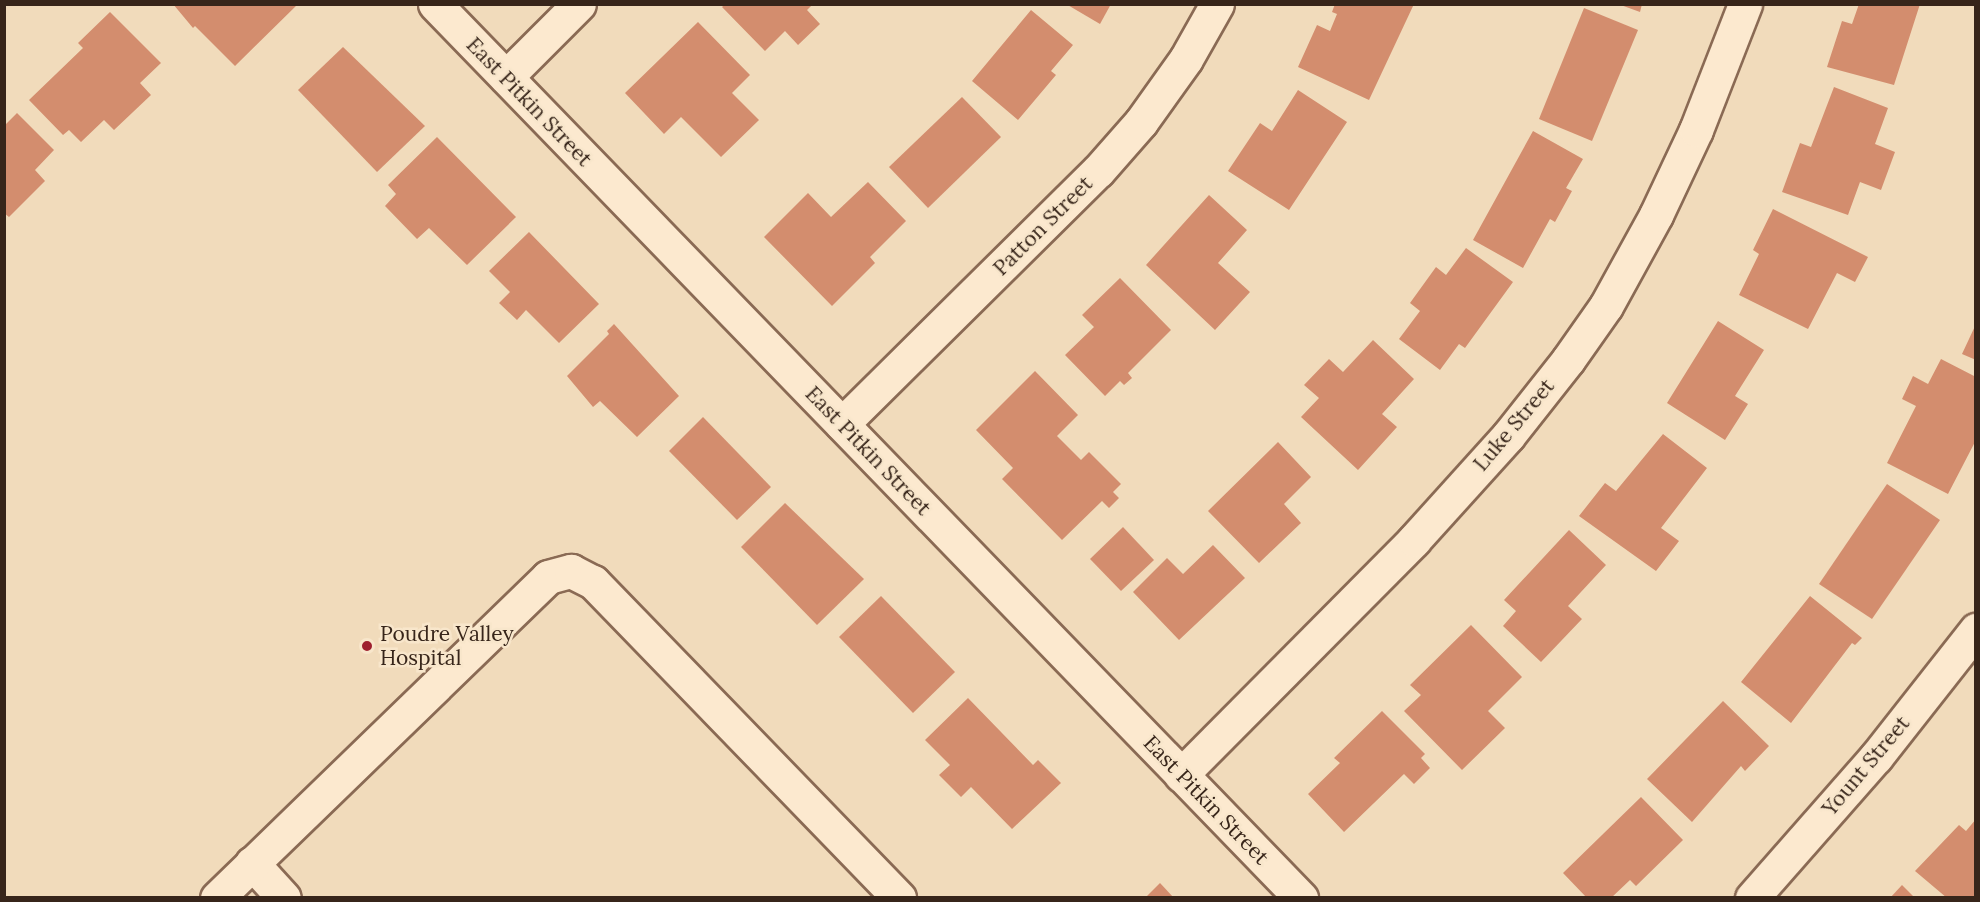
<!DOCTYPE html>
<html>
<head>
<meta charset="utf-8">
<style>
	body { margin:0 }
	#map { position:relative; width:1980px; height:902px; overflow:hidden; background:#f1dbbb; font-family:Lora,serif }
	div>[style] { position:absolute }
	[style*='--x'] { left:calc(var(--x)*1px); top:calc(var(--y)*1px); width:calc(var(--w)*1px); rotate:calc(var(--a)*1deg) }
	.building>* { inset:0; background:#d38d6e }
	.roads { filter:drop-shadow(2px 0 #8a6a54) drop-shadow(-2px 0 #8a6a54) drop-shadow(0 2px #8a6a54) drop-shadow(0 -2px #8a6a54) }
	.minor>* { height:33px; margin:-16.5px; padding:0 16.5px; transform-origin:16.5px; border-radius:16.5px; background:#fce9cf }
	.dots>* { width:16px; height:16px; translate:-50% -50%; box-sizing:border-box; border:3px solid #f8e6cb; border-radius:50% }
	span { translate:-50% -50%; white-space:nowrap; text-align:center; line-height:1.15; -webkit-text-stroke:5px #f8e6cb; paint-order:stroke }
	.street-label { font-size:21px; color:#37251a }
	.poi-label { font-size:21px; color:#37251a }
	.left { translate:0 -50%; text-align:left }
	.frame { position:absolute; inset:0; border:6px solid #37251a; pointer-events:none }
</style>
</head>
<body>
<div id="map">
	<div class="building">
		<div style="clip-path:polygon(173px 4px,298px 4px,235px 66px,195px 26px,193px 28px)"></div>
		<div style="clip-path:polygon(725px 4px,813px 4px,807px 10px,820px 24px,798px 45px,785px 31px,765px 51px,722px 7px)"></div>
		<div style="clip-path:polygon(1066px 4px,1111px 4px,1100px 24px)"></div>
		<div style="clip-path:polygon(1335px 4px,1414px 4px,1369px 100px,1298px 67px,1317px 25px,1330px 31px,1337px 14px,1332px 12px)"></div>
		<div style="clip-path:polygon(1618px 4px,1642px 4px,1640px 12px)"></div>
		<div style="clip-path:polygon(1859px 4px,1920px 4px,1894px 85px,1827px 67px,1842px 21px,1852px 24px)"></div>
		<div style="clip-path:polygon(1584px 8px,1638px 30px,1592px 141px,1539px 119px)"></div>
		<div style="clip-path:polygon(1031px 10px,1073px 45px,1051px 71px,1056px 75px,1018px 120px,972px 81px)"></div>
		<div style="clip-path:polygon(110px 12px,161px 63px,140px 83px,151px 95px,114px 130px,104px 120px,81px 142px,69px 130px,63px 135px,29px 100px,83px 48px,78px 43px)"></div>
		<div style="clip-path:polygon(698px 22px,750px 75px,732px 93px,759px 120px,721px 157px,681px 117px,664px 134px,625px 93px)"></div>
		<div style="clip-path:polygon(343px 47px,425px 126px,377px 172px,298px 90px)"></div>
		<div style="clip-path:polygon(1834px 87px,1888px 108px,1875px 144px,1895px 152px,1881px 190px,1860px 182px,1848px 215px,1782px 192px,1800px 143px,1811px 147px)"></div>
		<div style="clip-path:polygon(1298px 90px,1347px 122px,1289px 210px,1228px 171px,1260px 123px,1272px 131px)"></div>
		<div style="clip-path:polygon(962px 97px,1001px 137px,928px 208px,889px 167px)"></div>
		<div style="clip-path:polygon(17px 113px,54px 150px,35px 170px,45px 181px,9px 217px,4px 213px,4px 126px)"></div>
		<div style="clip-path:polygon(1533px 131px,1583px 159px,1566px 188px,1572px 191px,1555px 222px,1550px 219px,1523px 268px,1473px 240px)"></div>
		<div style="clip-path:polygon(437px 137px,516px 217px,467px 265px,429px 228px,417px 239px,385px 206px,396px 194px,388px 185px)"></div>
		<div style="clip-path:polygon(868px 182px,906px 221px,870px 257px,875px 263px,832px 306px,764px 237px,808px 193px,831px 217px)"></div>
		<div style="clip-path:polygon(1209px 195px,1247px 230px,1218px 263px,1250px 292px,1215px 330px,1146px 265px)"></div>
		<div style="clip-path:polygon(1773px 209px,1868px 257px,1855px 282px,1837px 273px,1808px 329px,1739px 295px,1759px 254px,1753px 250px)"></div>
		<div style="clip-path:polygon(529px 232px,599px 304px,559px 343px,526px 310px,517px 320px,499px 303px,510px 292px,489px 271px)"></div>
		<div style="clip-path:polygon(1466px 248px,1513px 282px,1465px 348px,1459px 344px,1440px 370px,1399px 339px,1420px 311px,1410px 303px,1436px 267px,1446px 275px)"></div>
		<div style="clip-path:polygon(1120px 278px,1171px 330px,1128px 373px,1132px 378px,1124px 385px,1120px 381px,1105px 396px,1065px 355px,1094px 327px,1082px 315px)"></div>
		<div style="clip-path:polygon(1718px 321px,1764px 350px,1735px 396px,1748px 404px,1725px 440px,1667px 403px)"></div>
		<div style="clip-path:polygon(614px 324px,679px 396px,637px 437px,600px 401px,593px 407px,567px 376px,609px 334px,607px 331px)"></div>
		<div style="clip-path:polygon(1976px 324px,1976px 360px,1962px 354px)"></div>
		<div style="clip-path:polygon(1373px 340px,1414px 379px,1382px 414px,1397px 427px,1358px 470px,1301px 417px,1319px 398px,1304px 385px,1329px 359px,1343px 372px)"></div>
		<div style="clip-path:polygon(1941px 359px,1976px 377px,1976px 440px,1948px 494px,1887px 463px,1916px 406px,1902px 399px,1913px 376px,1928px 384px)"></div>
		<div style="clip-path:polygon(1035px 371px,1078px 415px,1057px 436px,1081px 460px,1089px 452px,1121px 484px,1113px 492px,1119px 498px,1109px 508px,1102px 501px,1062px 540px,1002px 479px,1013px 468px,976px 430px)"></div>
		<div style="clip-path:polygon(703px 417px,771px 487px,737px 520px,669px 451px)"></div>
		<div style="clip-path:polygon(1663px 434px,1707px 468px,1661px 528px,1679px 541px,1656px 571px,1579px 516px,1605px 483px,1616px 491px)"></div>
		<div style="clip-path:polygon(1278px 442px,1311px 477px,1284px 504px,1301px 523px,1259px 563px,1208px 511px)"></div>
		<div style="clip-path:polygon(1887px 484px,1940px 520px,1872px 619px,1819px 584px)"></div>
		<div style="clip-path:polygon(785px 503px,864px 579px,817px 625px,741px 547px)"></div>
		<div style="clip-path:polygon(1123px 527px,1154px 560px,1121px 591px,1090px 559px)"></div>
		<div style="clip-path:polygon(1569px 530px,1606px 565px,1568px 606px,1582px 619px,1541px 662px,1503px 626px,1516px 611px,1504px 600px)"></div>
		<div style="clip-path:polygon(1213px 545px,1245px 578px,1179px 640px,1133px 592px,1167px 558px,1183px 574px)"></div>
		<div style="clip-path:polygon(881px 596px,955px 672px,913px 713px,839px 637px)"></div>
		<div style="clip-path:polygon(1810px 596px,1862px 638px,1855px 645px,1852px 643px,1791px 723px,1741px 682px)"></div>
		<div style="clip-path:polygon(1471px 625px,1522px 677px,1488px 711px,1505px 728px,1462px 770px,1404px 711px,1421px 695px,1410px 685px)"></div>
		<div style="clip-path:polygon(968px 698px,1033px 765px,1038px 760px,1061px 783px,1012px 829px,971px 787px,961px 797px,939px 775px,950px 765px,925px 740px)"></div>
		<div style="clip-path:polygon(1723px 701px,1769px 746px,1745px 771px,1741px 766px,1692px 822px,1647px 779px)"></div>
		<div style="clip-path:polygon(1382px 711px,1425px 754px,1421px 758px,1430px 768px,1414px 784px,1404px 774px,1344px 832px,1308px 794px,1340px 763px,1334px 758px)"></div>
		<div style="clip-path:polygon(1641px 797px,1683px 840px,1636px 886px,1630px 880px,1611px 898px,1587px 898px,1563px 873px)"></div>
		<div style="clip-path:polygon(1976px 819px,1976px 898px,1947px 898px,1915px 871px,1959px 825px,1966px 831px)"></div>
		<div style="clip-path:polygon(1160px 883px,1174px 898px,1145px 898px)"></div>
		<div style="clip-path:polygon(1902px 885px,1915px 898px,1890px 898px)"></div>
	</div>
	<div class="roads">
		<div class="minor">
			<div style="--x:435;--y:4;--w:1245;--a:45.91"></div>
			<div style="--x:506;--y:77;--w:103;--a:-45"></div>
			<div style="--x:842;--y:424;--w:360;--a:-44.7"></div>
			<div style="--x:1098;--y:171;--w:65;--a:-48.7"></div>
			<div style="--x:1141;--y:122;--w:77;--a:-54.5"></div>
			<div style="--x:1186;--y:59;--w:63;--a:-60.6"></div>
			<div style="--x:1181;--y:775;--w:331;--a:-45.2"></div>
			<div style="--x:1414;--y:540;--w:140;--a:-47.9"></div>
			<div style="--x:1508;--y:436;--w:97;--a:-51.7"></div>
			<div style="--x:1568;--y:360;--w:66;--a:-54.9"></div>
			<div style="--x:1606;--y:306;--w:104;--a:-61.2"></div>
			<div style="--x:1656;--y:215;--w:94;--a:-64.8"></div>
			<div style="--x:1696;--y:130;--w:135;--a:-68.7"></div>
			<div style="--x:252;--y:863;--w:47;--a:47.6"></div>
			<div style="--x:217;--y:898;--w:461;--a:-44.1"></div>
			<div style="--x:548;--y:577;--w:24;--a:-15"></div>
			<div style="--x:571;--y:571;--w:25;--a:27"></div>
			<div style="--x:593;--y:582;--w:440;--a:45.9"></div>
			<div style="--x:1752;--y:898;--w:188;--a:-48.7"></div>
			<div style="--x:1876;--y:757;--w:162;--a:-51.8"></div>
		</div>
	</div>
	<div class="dots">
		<div style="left:367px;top:646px;background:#9e1f2e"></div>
	</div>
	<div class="street-label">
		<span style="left:529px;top:102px;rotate:46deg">East Pitkin Street</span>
		<span style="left:1043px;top:226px;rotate:-45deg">Patton Street</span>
		<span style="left:1514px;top:425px;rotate:-50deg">Luke Street</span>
		<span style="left:868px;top:451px;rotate:46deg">East Pitkin Street</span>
		<span style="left:1866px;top:766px;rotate:-50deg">Yount Street</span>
		<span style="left:1206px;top:800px;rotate:46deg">East Pitkin Street</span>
	</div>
	<div class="poi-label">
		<span class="left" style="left:380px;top:646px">Poudre Valley<br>Hospital</span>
	</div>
	<div class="frame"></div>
</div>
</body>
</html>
